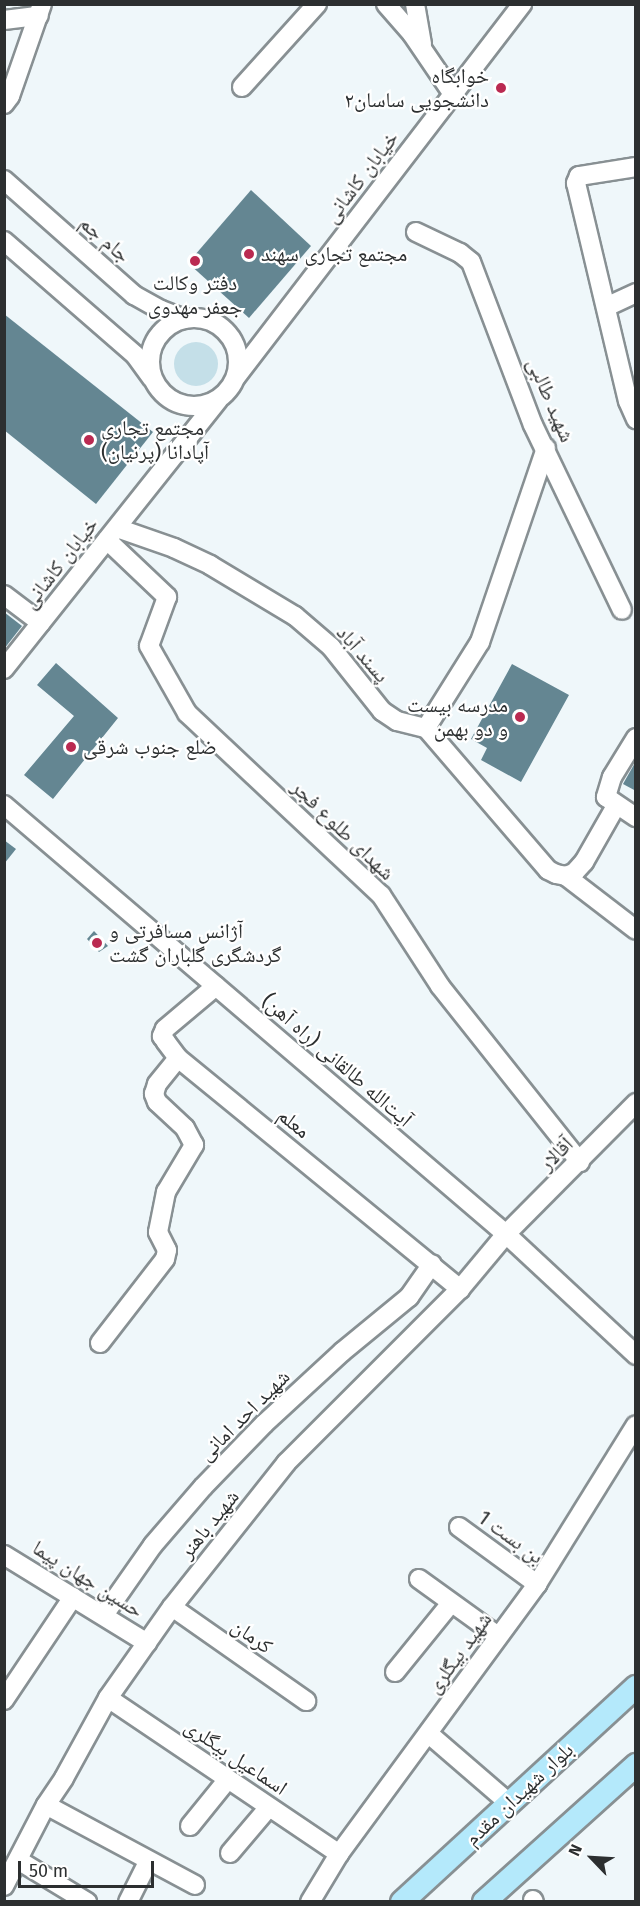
<!DOCTYPE html>
<html>
<head>
<meta charset="utf-8">
<style>
	body { margin:0 }
	#map { position:relative; width:640px; height:1906px; overflow:hidden; background:#eff7fa; font-family:"Fira Sans","Noto Naskh Arabic",sans-serif }
	div>[style] { position:absolute }
	[style*='--x'] { left:calc(var(--x)*1px); top:calc(var(--y)*1px); width:calc(var(--w)*1px); rotate:calc(var(--a)*1deg) }
	.green>* { inset:0; background:#c4dfe8 }
	.round { border-radius:50% }
	.building>* { inset:0; background:#648692 }
	.roads { filter:drop-shadow(2px 0 #889093) drop-shadow(-2px 0 #889093) drop-shadow(0 2px #889093) drop-shadow(0 -2px #889093) }
	.minor>* { height:18px; margin:-9px; padding:0 9px; transform-origin:9px; border-radius:9px; background:#fff }
	.minor>.ring { margin:-9px; padding:0; box-sizing:content-box; background:none; border:18px solid #fff; border-radius:50% }
	.major>* { height:22px; margin:-11px; padding:0 11px; transform-origin:11px; border-radius:11px; background:#b4e9fb }
	.dots>* { width:16px; height:16px; translate:-50% -50%; box-sizing:border-box; border:3px solid #fff; border-radius:50% }
	span { translate:-50% -50%; white-space:nowrap; text-align:center; line-height:1.15; -webkit-text-stroke:4.5px #fff; paint-order:stroke }
	.poi-label { font-size:21px; color:#2c2f30 }
	.right { translate:-100% -50%; text-align:right }
	.left { translate:0 -50%; text-align:left }
	.street-label { font-size:21px; color:#2c2f30 }
	.frame { position:absolute; inset:0; border:6px solid #2c2f30; pointer-events:none }
	.north { position:absolute; left:562px; top:1828px; width:60px; height:60px; -webkit-text-stroke:4px #fff; paint-order:stroke; rotate:295deg; font-size:16px; font-weight:700; line-height:24px; text-align:center; color:#2c2f30 }
	.north::after { content:''; display:block; margin:auto; width:21px; height:27px; background:#2c2f30; clip-path:polygon(50% 0,100% 100%,50% 72%,0 100%) }
	.scale { position:absolute; left:18px; top:1861px; width:136px; height:27px; box-sizing:border-box; border:3px solid #2c2f30; border-top:0; padding-left:8px; font-size:18px; line-height:21px; white-space:nowrap; color:#2c2f30; -webkit-text-stroke:4px #fff; paint-order:stroke }
</style>
</head>
<body>
<div id="map">
	<div class="green">
		<div class="round" style="left:174px;top:342px;width:44px;height:44px"></div>
	</div>
	<div class="building">
		<div style="clip-path:polygon(251px 190px,311px 246px,249px 318px,188px 263px)"></div>
		<div style="clip-path:polygon(4px 314px,153px 432px,96px 504px,4px 430px)"></div>
		<div style="clip-path:polygon(4px 612px,22px 626px,4px 649px)"></div>
		<div style="clip-path:polygon(56px 663px,118px 718px,53px 799px,24px 775px,74px 716px,37px 685px)"></div>
		<div style="clip-path:polygon(512px 664px,569px 695px,521px 782px,481px 760px,487px 748px,471px 739px)"></div>
		<div style="clip-path:polygon(636px 761px,636px 791px,623px 784px)"></div>
		<div style="clip-path:polygon(4px 840px,16px 849px,4px 864px)"></div>
		<div style="clip-path:polygon(94px 931px,108px 946px,99px 952px,87px 939px)"></div>
	</div>
	<div class="roads">
		<div class="minor">
			<div style="--x:386;--y:4;--w:40;--a:49"></div>
			<div style="--x:412;--y:34;--w:73;--a:55.7"></div>
			<div style="--x:415;--y:4;--w:41;--a:80.1"></div>
			<div style="--x:4;--y:20;--w:35;--a:-7"></div>
			<div style="--x:242;--y:87;--w:112;--a:-47.9"></div>
			<div style="--x:4;--y:104;--w:10;--a:-53"></div>
			<div style="--x:10;--y:96;--w:97;--a:-70.8"></div>
			<div style="--x:636;--y:167;--w:58;--a:171"></div>
			<div style="--x:579;--y:176;--w:8;--a:113"></div>
			<div style="--x:576;--y:183;--w:224;--a:76.6"></div>
			<div style="--x:628;--y:401;--w:20;--a:66"></div>
			<div style="--x:4;--y:180;--w:174;--a:41.5"></div>
			<div style="--x:134;--y:295;--w:31;--a:29"></div>
			<div style="--x:161;--y:310;--w:25;--a:21"></div>
			<div style="--x:416;--y:232;--w:49;--a:25.5"></div>
			<div style="--x:460;--y:253;--w:14;--a:39"></div>
			<div style="--x:471;--y:262;--w:174;--a:69.2"></div>
			<div style="--x:533;--y:425;--w:205;--a:64.3"></div>
			<div style="--x:4;--y:241;--w:174;--a:41"></div>
			<div style="--x:135;--y:355;--w:29;--a:54"></div>
			<div style="--x:606;--y:307;--w:33;--a:-25"></div>
			<div class="ring" style="left:150px;top:318px;width:70px;height:70px"></div>
			<div style="--x:236;--y:377;--w:470;--a:-52.5"></div>
			<div style="--x:117;--y:528;--w:60;--a:19.3"></div>
			<div style="--x:174;--y:548;--w:40;--a:25"></div>
			<div style="--x:210;--y:565;--w:99;--a:31"></div>
			<div style="--x:295;--y:616;--w:48;--a:40.7"></div>
			<div style="--x:331;--y:647;--w:82;--a:51.4"></div>
			<div style="--x:382;--y:711;--w:18;--a:34"></div>
			<div style="--x:397;--y:721;--w:30;--a:14"></div>
			<div style="--x:426;--y:728;--w:187;--a:49.3"></div>
			<div style="--x:548;--y:870;--w:9;--a:27"></div>
			<div style="--x:556;--y:874;--w:10;--a:11"></div>
			<div style="--x:566;--y:876;--w:9;--a:-21"></div>
			<div style="--x:574;--y:873;--w:15;--a:-48"></div>
			<div style="--x:584;--y:862;--w:64;--a:-60.3"></div>
			<div style="--x:107;--y:540;--w:83;--a:43.5"></div>
			<div style="--x:167;--y:597;--w:52;--a:110.2"></div>
			<div style="--x:149;--y:646;--w:77;--a:60.4"></div>
			<div style="--x:187;--y:713;--w:266;--a:43.2"></div>
			<div style="--x:381;--y:895;--w:108;--a:57"></div>
			<div style="--x:440;--y:986;--w:225;--a:51.5"></div>
			<div style="--x:4;--y:595;--w:46;--a:37.1"></div>
			<div style="--x:4;--y:669;--w:344;--a:-51.5"></div>
			<div style="--x:426;--y:728;--w:102;--a:-57.9"></div>
			<div style="--x:480;--y:642;--w:205;--a:-71.2"></div>
			<div style="--x:636;--y:738;--w:46;--a:121.6"></div>
			<div style="--x:612;--y:777;--w:21;--a:107"></div>
			<div style="--x:606;--y:797;--w:36;--a:34"></div>
			<div style="--x:4;--y:805;--w:660;--a:40.52"></div>
			<div style="--x:506;--y:1234;--w:178;--a:42.9"></div>
			<div style="--x:566;--y:876;--w:88;--a:37.6"></div>
			<div style="--x:216;--y:986;--w:67;--a:139.9"></div>
			<div style="--x:165;--y:1029;--w:8;--a:113"></div>
			<div style="--x:162;--y:1036;--w:7;--a:56"></div>
			<div style="--x:166;--y:1042;--w:20;--a:53"></div>
			<div style="--x:178;--y:1058;--w:365;--a:39.3"></div>
			<div style="--x:100;--y:1343;--w:106;--a:-52.3"></div>
			<div style="--x:165;--y:1259;--w:9;--a:-77"></div>
			<div style="--x:167;--y:1250;--w:20;--a:-117"></div>
			<div style="--x:158;--y:1232;--w:41;--a:-78.7"></div>
			<div style="--x:166;--y:1192;--w:55;--a:-59.2"></div>
			<div style="--x:194;--y:1145;--w:19;--a:-118"></div>
			<div style="--x:185;--y:1128;--w:38;--a:-137"></div>
			<div style="--x:157;--y:1102;--w:9;--a:-111"></div>
			<div style="--x:154;--y:1094;--w:10;--a:-73"></div>
			<div style="--x:157;--y:1084;--w:33;--a:-51"></div>
			<div style="--x:459;--y:1527;--w:97;--a:36.2"></div>
			<div style="--x:4;--y:1555;--w:168;--a:31.6"></div>
			<div style="--x:419;--y:1579;--w:97;--a:35.8"></div>
			<div style="--x:172;--y:1607;--w:164;--a:35"></div>
			<div style="--x:104;--y:1615;--w:85;--a:-55"></div>
			<div style="--x:153;--y:1545;--w:77;--a:-49.2"></div>
			<div style="--x:203;--y:1487;--w:88;--a:-45.9"></div>
			<div style="--x:264;--y:1424;--w:106;--a:-42.7"></div>
			<div style="--x:342;--y:1352;--w:87;--a:-39.4"></div>
			<div style="--x:409;--y:1297;--w:40;--a:-55.1"></div>
			<div style="--x:395;--y:1672;--w:89;--a:-50.9"></div>
			<div style="--x:108;--y:1698;--w:279;--a:34"></div>
			<div style="--x:4;--y:1700;--w:124;--a:-56.2"></div>
			<div style="--x:429;--y:1734;--w:106;--a:40.8"></div>
			<div style="--x:46;--y:1805;--w:169;--a:28.2"></div>
			<div style="--x:190;--y:1826;--w:60;--a:-51"></div>
			<div style="--x:230;--y:1853;--w:60;--a:-49.7"></div>
			<div style="--x:18;--y:1860;--w:81;--a:31.3"></div>
			<div style="--x:4;--y:1886;--w:91;--a:-62.6"></div>
			<div style="--x:46;--y:1805;--w:32;--a:-56"></div>
			<div style="--x:64;--y:1778;--w:91;--a:-61.2"></div>
			<div style="--x:108;--y:1698;--w:111;--a:-54.9"></div>
			<div style="--x:172;--y:1607;--w:184;--a:-51.6"></div>
			<div style="--x:286;--y:1463;--w:246;--a:-45"></div>
			<div style="--x:460;--y:1289;--w:72;--a:-50.1"></div>
			<div style="--x:506;--y:1234;--w:185;--a:-45.2"></div>
			<div style="--x:533;--y:1900;--w:2;--a:63"></div>
			<div style="--x:128;--y:1902;--w:45;--a:-63.4"></div>
			<div style="--x:310;--y:1902;--w:56;--a:-58.9"></div>
			<div style="--x:339;--y:1854;--w:335;--a:-53.7"></div>
			<div style="--x:537;--y:1584;--w:187;--a:-58.1"></div>
		</div>
		<div class="major">
			<div style="--x:402;--y:1902;--w:318;--a:-42.6"></div>
			<div style="--x:484;--y:1902;--w:205;--a:-42"></div>
		</div>
	</div>
	<div class="dots">
		<div style="left:501px;top:88px;background:#ba2a51"></div>
		<div style="left:249px;top:254px;background:#ba2a51"></div>
		<div style="left:195px;top:261px;background:#ba2a51"></div>
		<div style="left:89px;top:440px;background:#ba2a51"></div>
		<div style="left:520px;top:717px;background:#ba2a51"></div>
		<div style="left:71px;top:747px;background:#ba2a51"></div>
		<div style="left:97px;top:943px;background:#ba2a51"></div>
	</div>
	<div class="poi-label">
		<span class="right" style="left:489px;top:88px">خوابگاه<br>دانشجویی ساسان۲</span>
		<span class="left" style="left:261px;top:254px">مجتمع تجاری سهند</span>
		<span style="left:195px;top:295px">دفتر وکالت<br>جعفر مهدوی</span>
		<span class="left" style="left:101px;top:440px">مجتمع تجاری<br>آپادانا (پرنیان)</span>
		<span class="right" style="left:508px;top:717px">مدرسه بیست<br>و دو بهمن</span>
		<span class="left" style="left:83px;top:747px">ضلع جنوب شرقی</span>
		<span class="left" style="left:109px;top:943px">آژانس مسافرتی و<br>گردشگری گلباران گشت</span>
	</div>
	<div class="street-label">
		<span style="left:361px;top:177px;rotate:-53deg">خیابان کاشانی</span>
		<span style="left:105px;top:239px;rotate:41deg">جام جم</span>
		<span style="left:551px;top:400px;rotate:67deg">شهید طالبی</span>
		<span style="left:60px;top:563px;rotate:-52deg">خیابان کاشانی</span>
		<span style="left:363px;top:654px;rotate:49deg">پسند آباد</span>
		<span style="left:343px;top:830px;rotate:44deg">شهدای طلوع فجر</span>
		<span style="left:337px;top:1060px;rotate:41deg">(راه آهن) آیت‌الله طالقانی</span>
		<span style="left:294px;top:1123px;rotate:39deg">معلم</span>
		<span style="left:556px;top:1154px;rotate:-45deg">آقالار</span>
		<span style="left:244px;top:1415px;rotate:-45deg">شهید احد امانی</span>
		<span style="left:209px;top:1524px;rotate:-51deg">شهید باهنر</span>
		<span style="left:511px;top:1537px;rotate:36deg">بن بست 1</span>
		<span style="left:88px;top:1579px;rotate:32deg">حسین جهان پیما</span>
		<span style="left:252px;top:1636px;rotate:35deg">کرمان</span>
		<span style="left:459px;top:1653px;rotate:-54deg">شهید بیگلری</span>
		<span style="left:236px;top:1757px;rotate:34deg">اسماعیل بیگلری</span>
		<span style="left:519px;top:1794px;rotate:-43deg">بلوار شهیدان مقدم</span>
	</div>
	<div class="frame"></div>
	<div class="north">N</div>
	<div class="scale">50 m</div>
</div>
</body>
</html>
